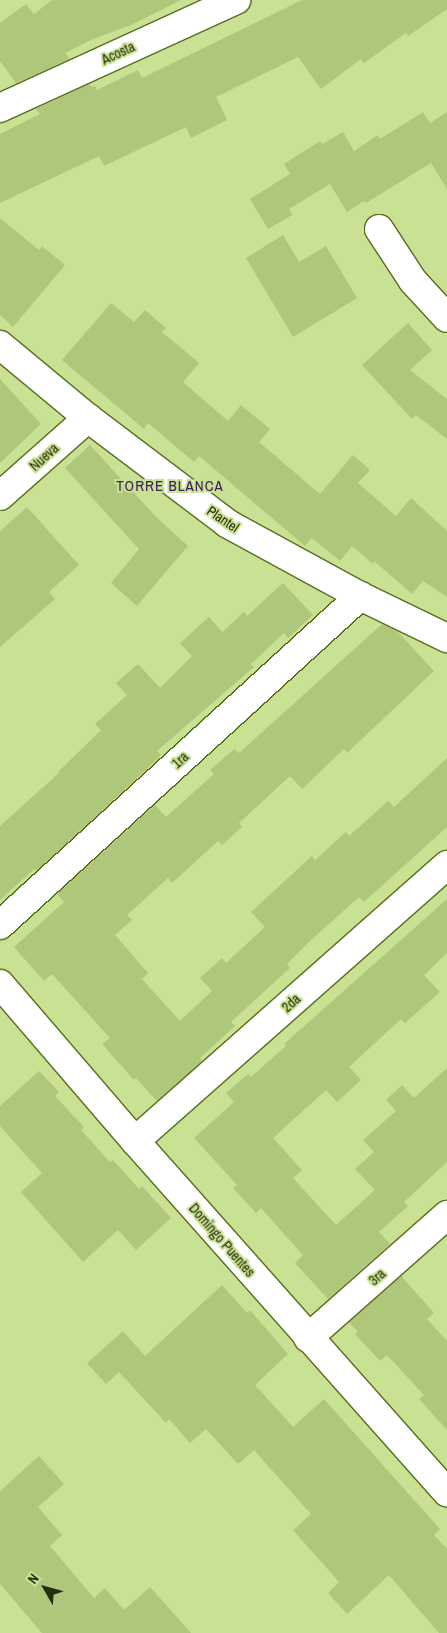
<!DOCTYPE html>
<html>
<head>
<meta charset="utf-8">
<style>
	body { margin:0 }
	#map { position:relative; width:447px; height:1633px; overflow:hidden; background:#c8e192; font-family:"Archivo Narrow",sans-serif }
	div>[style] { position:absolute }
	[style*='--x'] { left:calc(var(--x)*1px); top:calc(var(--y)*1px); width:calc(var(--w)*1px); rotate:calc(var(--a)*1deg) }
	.building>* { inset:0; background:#afc77a }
	.roads { filter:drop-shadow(1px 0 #596d1f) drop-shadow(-1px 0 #596d1f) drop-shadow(0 1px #596d1f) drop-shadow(0 -1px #596d1f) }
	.minor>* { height:28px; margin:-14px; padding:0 14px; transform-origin:14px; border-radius:14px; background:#fff }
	span { translate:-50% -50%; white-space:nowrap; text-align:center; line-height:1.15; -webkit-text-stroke:4px #c8e192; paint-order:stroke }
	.street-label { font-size:14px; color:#252e0e }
	.neighbourhood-label { font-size:15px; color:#3c215b; letter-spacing:1px }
	.north { position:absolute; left:20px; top:1563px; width:50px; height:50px; -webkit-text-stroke:4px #c8e192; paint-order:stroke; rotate:308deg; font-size:14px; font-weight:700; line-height:20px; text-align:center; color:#252e0e }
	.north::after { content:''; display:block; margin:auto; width:18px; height:22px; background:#252e0e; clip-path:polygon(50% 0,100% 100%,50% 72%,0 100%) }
</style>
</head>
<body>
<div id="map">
	<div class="building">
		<div style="clip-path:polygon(52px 0,181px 0,131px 25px,91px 40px,65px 53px,70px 59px,16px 83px,0 61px,0 23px,26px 4px,34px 14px)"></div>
		<div style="clip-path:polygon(302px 0,447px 0,447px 9px,408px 36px,406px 33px,364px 63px,361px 59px,321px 89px,298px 57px,216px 97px,227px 120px,191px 138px,186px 127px,104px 166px,99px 156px,0 203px,0 134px,40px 114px,36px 109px,89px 84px,92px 87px,95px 86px,97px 90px,138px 70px,142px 78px)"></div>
		<div style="clip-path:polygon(423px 112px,430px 123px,447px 112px,447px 189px,431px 163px,366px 203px,364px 201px,347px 212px,330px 184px,289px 209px,292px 215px,268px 229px,250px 199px,290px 174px,284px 164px,320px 141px,322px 144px,343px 132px,354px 151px,378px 135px,380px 139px)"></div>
		<div style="clip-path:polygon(0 218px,39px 250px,42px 246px,65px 265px,13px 327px,0 315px)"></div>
		<div style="clip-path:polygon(283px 235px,299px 262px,326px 246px,357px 298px,293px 337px,246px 258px)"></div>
		<div style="clip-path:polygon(111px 303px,134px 322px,145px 310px,166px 328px,162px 332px,199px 363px,183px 382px,228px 421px,241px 405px,270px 429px,259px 442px,320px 494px,353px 455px,370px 470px,358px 483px,396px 516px,411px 498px,447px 531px,447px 597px,423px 581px,412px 594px,374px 561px,373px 564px,352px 546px,340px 561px,312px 538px,305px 546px,199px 456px,194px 462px,148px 423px,144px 429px,62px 360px)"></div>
		<div style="clip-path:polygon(408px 323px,432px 350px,410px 370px,447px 399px,447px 439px,416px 415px,412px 419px,362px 365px)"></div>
		<div style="clip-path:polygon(0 379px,41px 424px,0 463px)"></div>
		<div style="clip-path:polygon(90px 445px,157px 518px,188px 546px,137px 606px,111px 583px,139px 549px,65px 468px)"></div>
		<div style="clip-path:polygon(27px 507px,79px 565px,49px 592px,55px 599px,0 647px,0 531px)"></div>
		<div style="clip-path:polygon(283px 583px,313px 615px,288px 638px,284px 633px,251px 664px,254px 667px,157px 751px,161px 755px,134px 781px,36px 871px,34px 869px,0 900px,0 826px,60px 772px,59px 771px,101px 730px,95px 724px,127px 695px,116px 683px,138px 664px,160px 688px,192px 656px,180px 643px,209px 617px,222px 632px,244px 612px,247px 616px)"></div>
		<div style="clip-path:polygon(382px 624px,397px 631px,434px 671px,347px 753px,344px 749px,302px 789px,290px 776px,239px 823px,242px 827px,222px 845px,218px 841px,172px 883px,168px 878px,127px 915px,132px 920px,115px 935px,148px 973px,142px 979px,180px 1021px,212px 991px,200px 978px,222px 958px,226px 963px,265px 927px,251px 912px,312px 856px,315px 860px,346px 832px,349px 836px,388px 801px,394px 807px,447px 758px,447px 827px,364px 902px,359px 897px,312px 939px,287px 964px,290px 968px,231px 1022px,235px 1026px,200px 1058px,202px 1061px,157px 1101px,136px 1078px,134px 1080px,102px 1044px,110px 1038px,52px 974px,44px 981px,14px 947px,64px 902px,57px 894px,155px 805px,166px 817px,214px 774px,210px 770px,234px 749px,239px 753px)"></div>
		<div style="clip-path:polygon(447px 899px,447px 953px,424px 975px,440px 992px,405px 1023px,401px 1019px,349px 1067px,361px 1080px,337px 1102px,326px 1090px,273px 1138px,302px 1170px,293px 1178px,336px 1225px,375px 1190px,355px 1169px,374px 1152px,363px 1140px,396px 1111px,386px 1100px,402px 1085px,414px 1098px,447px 1068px,447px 1162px,404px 1202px,408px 1206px,379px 1232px,390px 1244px,328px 1299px,295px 1263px,303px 1255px,261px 1208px,256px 1213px,233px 1188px,237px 1185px,194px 1138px,234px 1102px,226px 1093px,248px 1074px,251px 1077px,286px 1046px,284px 1044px)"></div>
		<div style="clip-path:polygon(39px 1071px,59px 1092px,55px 1096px,84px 1127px,81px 1130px,110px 1162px,113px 1160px,139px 1189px,142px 1186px,171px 1218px,136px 1250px,118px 1230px,83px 1262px,21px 1192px,42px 1173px,0 1126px,0 1106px)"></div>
		<div style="clip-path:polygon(401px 1276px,434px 1313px,427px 1319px,447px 1341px,447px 1430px,419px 1399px,424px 1395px,387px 1355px,380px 1361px,355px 1334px,358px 1332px,349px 1322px)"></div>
		<div style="clip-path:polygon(222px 1285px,247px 1313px,250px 1310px,288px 1354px,255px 1385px,293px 1427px,324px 1399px,440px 1529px,434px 1535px,447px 1549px,447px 1633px,439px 1633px,389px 1575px,347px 1614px,328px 1593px,339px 1582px,293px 1530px,311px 1514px,254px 1450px,238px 1464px,206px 1429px,190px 1443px,169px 1419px,166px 1423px,119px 1372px,106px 1384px,87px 1363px,123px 1331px,145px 1356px)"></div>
		<div style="clip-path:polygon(39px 1456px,64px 1484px,38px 1507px,62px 1535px,50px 1546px,94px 1598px,105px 1588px,124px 1610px,150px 1587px,191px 1633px,42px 1633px,0 1584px,0 1491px)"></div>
	</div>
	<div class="roads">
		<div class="minor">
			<div style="--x:0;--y:108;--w:260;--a:-24.6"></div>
			<div style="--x:379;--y:229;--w:62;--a:56.8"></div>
			<div style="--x:413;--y:281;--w:50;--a:47.4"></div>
			<div style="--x:0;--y:345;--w:114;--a:39.7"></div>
			<div style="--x:88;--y:418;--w:176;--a:37.1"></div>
			<div style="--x:228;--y:524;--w:150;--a:28.6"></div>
			<div style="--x:360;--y:596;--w:97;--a:25.8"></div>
			<div style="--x:0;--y:496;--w:118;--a:-41.6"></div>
			<div style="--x:0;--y:925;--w:488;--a:-42.4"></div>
			<div style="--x:0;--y:984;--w:207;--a:49.3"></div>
			<div style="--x:135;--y:1141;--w:470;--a:48.4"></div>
			<div style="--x:135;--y:1141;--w:417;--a:-41.5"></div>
			<div style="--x:308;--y:1338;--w:186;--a:-41.5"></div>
		</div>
	</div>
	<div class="street-label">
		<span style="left:118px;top:53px;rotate:-25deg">Acosta</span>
		<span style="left:44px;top:457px;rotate:-42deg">Nueva</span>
		<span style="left:223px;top:519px;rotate:34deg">Plantel</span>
		<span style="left:180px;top:760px;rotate:-42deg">1ra</span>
		<span style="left:291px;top:1003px;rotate:-42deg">2da</span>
		<span style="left:222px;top:1240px;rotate:49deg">Domingo Puentes</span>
		<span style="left:377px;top:1277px;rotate:-41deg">3ra</span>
	</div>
	<div class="neighbourhood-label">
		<span style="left:170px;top:486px">TORRE BLANCA</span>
	</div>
	<div class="north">N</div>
</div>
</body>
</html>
